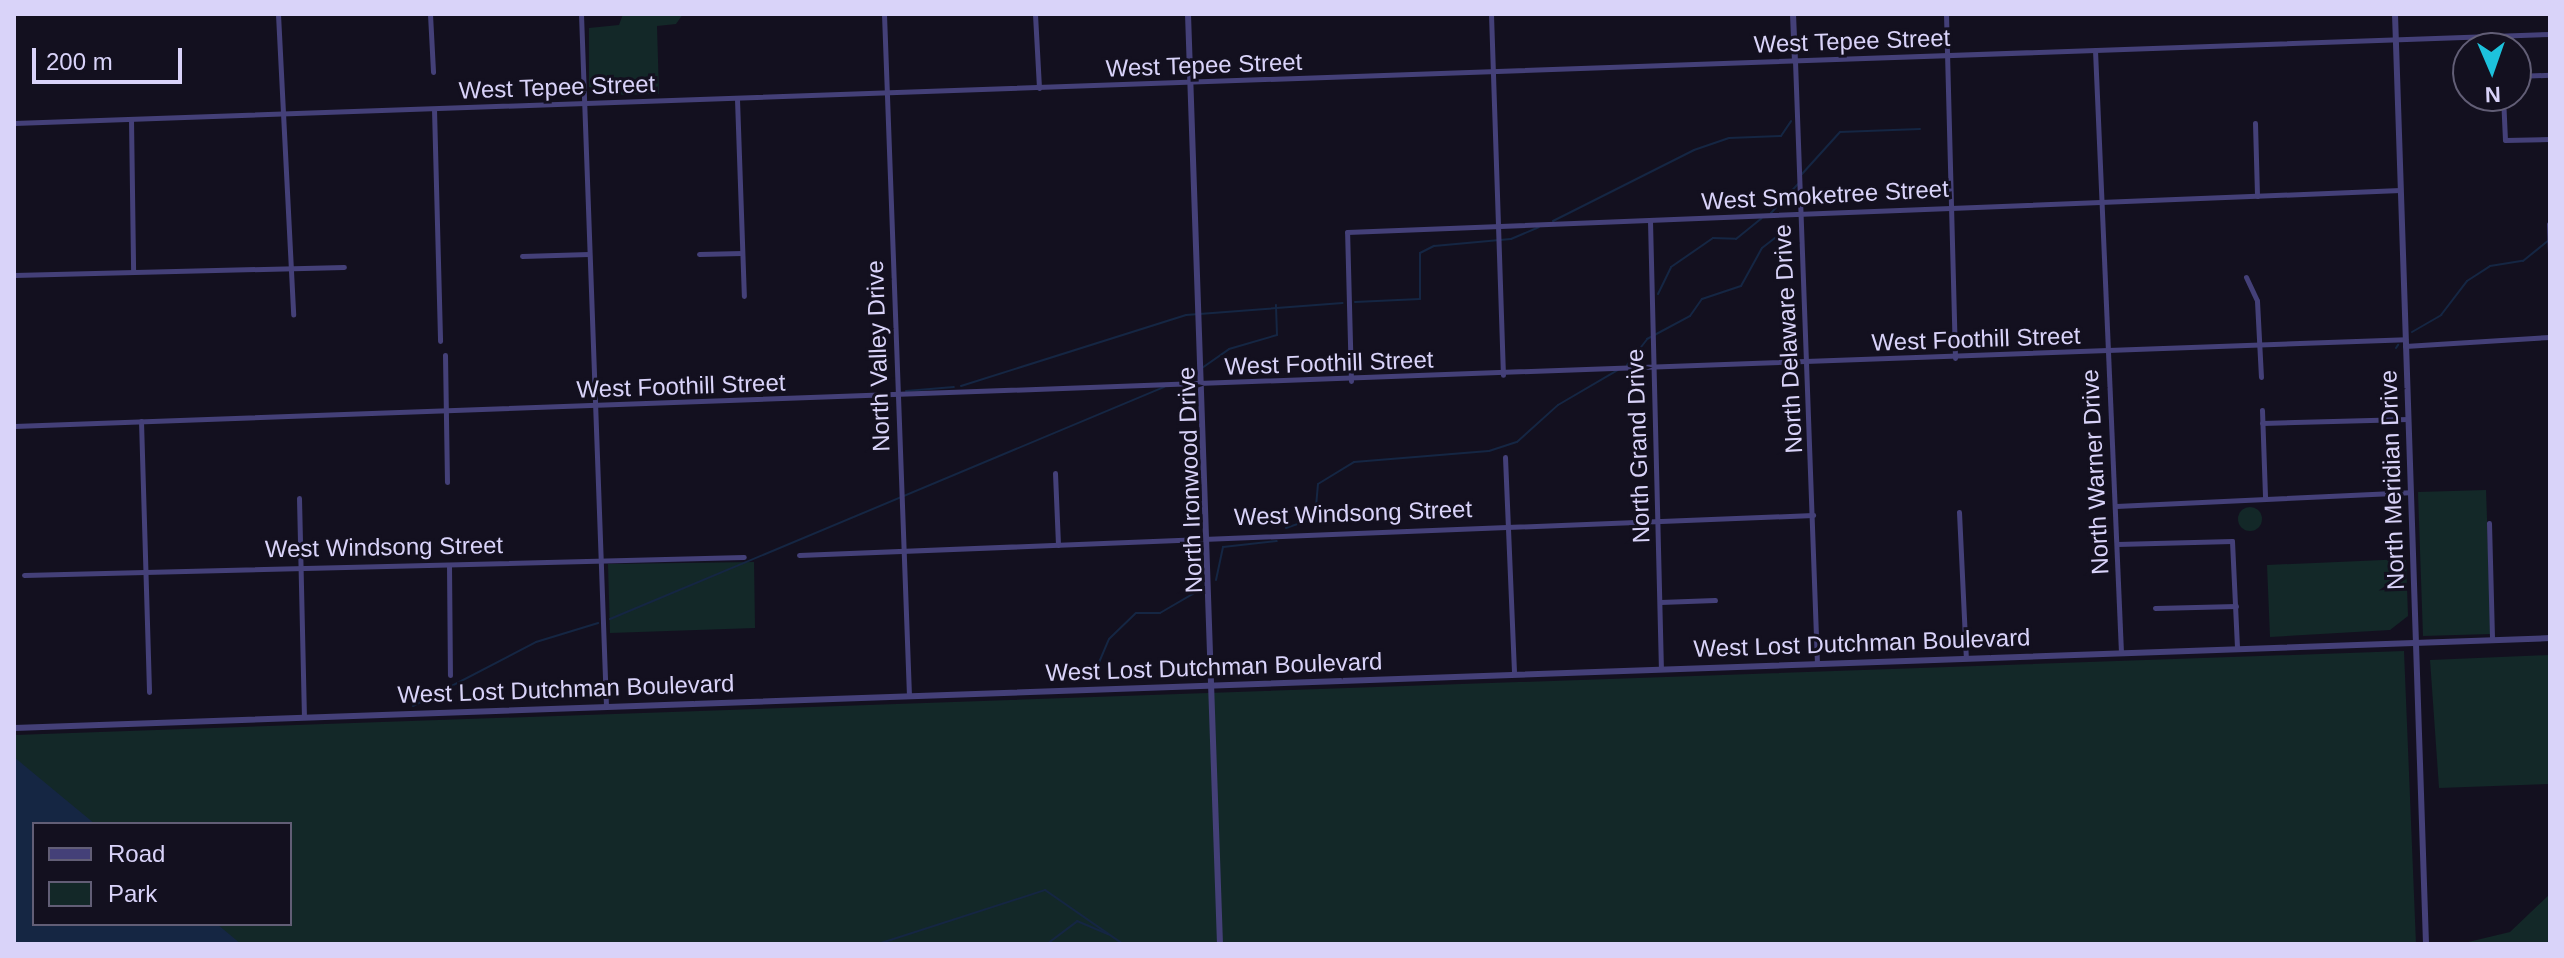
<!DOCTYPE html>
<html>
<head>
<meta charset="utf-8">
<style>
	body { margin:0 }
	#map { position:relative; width:2564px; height:958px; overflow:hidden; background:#13101f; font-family:Helvetica,sans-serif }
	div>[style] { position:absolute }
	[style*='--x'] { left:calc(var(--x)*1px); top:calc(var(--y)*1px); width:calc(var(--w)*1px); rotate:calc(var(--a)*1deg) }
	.green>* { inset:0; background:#132828 }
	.round { border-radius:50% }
	.water>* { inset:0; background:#152643 }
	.stream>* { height:2px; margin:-1px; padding:0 1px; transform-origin:1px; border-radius:1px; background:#152643 }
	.minor>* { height:5px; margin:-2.5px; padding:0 2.5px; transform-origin:2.5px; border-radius:2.5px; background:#444078 }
	.tertiary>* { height:6px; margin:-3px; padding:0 3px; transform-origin:3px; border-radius:3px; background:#444078 }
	span { translate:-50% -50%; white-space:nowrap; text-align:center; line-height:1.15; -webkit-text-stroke:6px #13101f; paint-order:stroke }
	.street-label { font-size:24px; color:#d9d3f9 }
	.frame { position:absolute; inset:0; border:16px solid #d9d3f9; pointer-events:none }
	.legend { position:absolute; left:32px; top:822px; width:260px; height:104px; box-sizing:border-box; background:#13101f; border:2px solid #625e76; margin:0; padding:10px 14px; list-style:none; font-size:24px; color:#d9d3f9 }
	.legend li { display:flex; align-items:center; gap:16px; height:40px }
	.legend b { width:40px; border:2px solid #625e76 }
	.north { position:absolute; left:2452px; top:32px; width:80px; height:80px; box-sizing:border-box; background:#13101f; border:2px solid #625e76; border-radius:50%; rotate:178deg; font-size:22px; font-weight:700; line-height:32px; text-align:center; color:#d9d3f9 }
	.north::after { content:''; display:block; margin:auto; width:28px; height:36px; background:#1dc2dc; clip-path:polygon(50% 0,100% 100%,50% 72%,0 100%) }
	.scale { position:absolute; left:32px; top:48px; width:150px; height:36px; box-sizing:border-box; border:4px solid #d9d3f9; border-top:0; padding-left:10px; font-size:24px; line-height:28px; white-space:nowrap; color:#d9d3f9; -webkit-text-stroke:6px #13101f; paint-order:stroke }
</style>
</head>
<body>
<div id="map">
	<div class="green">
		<div style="clip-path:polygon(623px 14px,683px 14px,676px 24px,657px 26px,659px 94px,605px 95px,589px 87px,589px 28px,619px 25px)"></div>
		<div style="clip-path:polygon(2486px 490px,2491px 634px,2423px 636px,2418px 492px)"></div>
		<div class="round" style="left:2238px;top:507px;width:24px;height:24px"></div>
		<div style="clip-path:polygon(2406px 559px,2408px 616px,2390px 630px,2270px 637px,2267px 565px)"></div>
		<div style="clip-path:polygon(754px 562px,755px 628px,610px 633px,608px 564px)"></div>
		<div style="clip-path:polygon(evenodd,2404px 651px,2416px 944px,19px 944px,15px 735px,2404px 651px,34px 824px,290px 824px,290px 924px,34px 924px,34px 824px)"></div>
		<div style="clip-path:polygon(2550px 655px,2550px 784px,2439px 788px,2430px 660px)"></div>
		<div style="clip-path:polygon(2550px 894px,2550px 944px,2460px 944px,2510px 932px)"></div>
	</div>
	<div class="water">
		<div style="clip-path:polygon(14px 757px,95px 824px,34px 824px,34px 924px,217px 924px,241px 944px,14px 944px)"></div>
	</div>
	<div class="stream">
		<div style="--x:1802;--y:174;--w:57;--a:-47.9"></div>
		<div style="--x:1840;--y:132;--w:80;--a:-2.1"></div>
		<div style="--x:1771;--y:213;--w:40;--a:-47"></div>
		<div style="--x:1553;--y:221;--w:158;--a:-26.7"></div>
		<div style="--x:1694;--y:150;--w:37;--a:-19"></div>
		<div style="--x:1729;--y:138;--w:52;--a:-2.2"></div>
		<div style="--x:1781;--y:136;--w:18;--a:-56"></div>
		<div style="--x:1658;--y:294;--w:30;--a:-64"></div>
		<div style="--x:1671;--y:267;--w:51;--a:-34.6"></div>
		<div style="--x:1713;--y:238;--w:23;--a:2"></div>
		<div style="--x:1736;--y:239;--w:33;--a:-39"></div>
		<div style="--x:1355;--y:302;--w:65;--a:-2.6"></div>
		<div style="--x:1420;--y:299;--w:46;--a:-90"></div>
		<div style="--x:1420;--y:253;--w:16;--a:-27"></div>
		<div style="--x:1434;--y:246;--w:77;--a:-5.2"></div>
		<div style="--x:1511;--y:239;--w:30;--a:-23"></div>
		<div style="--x:2412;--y:332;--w:34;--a:-30"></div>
		<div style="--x:2441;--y:315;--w:43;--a:-52.6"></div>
		<div style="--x:2467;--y:281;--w:27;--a:-33"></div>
		<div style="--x:2490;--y:266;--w:33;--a:-9"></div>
		<div style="--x:2523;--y:261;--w:33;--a:-39"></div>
		<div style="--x:2396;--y:348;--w:4;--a:-56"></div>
		<div style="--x:1627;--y:365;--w:33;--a:-52"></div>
		<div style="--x:1647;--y:339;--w:49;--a:-28.1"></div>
		<div style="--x:1690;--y:316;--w:21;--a:-55"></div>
		<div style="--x:1702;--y:299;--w:41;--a:-18.4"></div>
		<div style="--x:1741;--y:286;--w:43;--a:-61.1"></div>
		<div style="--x:1762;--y:248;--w:34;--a:-38"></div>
		<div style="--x:1202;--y:368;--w:33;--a:-35"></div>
		<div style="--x:1229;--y:349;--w:50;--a:-16.3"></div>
		<div style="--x:1277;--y:335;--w:30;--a:-92"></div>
		<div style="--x:1182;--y:381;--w:17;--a:-31"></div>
		<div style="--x:961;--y:386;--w:236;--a:-17.5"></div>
		<div style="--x:1186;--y:315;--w:157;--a:-4.4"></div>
		<div style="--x:906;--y:391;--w:48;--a:-4.8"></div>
		<div style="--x:1286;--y:528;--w:31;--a:-19"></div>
		<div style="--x:1315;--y:518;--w:34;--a:-85"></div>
		<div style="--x:1318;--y:484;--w:42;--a:-31.4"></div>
		<div style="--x:1354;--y:462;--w:135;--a:-4.7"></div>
		<div style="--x:1489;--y:451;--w:29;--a:-18"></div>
		<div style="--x:1517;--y:442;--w:55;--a:-42.1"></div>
		<div style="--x:1558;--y:405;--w:69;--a:-30.3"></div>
		<div style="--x:1216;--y:580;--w:34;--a:-78"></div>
		<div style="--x:1223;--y:547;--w:54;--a:-6.3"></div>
		<div style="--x:610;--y:619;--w:601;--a:-22.72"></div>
		<div style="--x:1092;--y:679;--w:43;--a:-67"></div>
		<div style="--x:1109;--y:639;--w:37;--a:-44"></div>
		<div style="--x:1136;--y:613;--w:24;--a:0"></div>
		<div style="--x:1160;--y:613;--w:50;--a:-30.2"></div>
		<div style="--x:413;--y:706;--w:139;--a:-27.5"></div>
		<div style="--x:536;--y:642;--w:65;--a:-17"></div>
		<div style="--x:878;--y:944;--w:176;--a:-17.9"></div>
		<div style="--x:1045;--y:890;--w:95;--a:34.7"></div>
		<div style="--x:1047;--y:944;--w:38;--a:-37"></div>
		<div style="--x:1077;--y:921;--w:34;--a:23"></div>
	</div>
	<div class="minor">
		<div style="--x:278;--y:14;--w:301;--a:87.1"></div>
		<div style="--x:430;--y:14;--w:58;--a:87"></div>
		<div style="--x:581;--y:14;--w:691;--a:87.93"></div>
		<div style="--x:884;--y:14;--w:682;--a:87.9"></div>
		<div style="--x:1035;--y:14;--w:74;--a:86.9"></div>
		<div style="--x:1491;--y:14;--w:361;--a:88.1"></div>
		<div style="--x:1946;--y:14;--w:344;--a:88.5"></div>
		<div style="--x:2095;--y:50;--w:603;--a:87.53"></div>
		<div style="--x:1795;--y:61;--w:602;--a:87.91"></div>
		<div style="--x:2516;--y:76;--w:34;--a:-2"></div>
		<div style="--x:2503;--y:96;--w:44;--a:87.4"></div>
		<div style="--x:2505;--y:140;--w:45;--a:-1.3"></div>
		<div style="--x:737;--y:99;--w:197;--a:88"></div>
		<div style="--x:434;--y:109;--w:232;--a:88.5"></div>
		<div style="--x:131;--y:119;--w:151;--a:89.2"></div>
		<div style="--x:14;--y:123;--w:2538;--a:-2.01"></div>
		<div style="--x:2255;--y:123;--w:73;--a:88.4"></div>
		<div style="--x:1650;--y:221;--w:448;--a:88.6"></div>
		<div style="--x:2549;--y:224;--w:28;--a:88"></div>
		<div style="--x:699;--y:254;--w:43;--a:-1.3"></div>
		<div style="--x:522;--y:256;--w:67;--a:-1.7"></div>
		<div style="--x:2550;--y:264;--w:17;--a:90"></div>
		<div style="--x:14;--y:275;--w:330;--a:-1.4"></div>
		<div style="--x:2246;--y:277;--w:26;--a:65"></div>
		<div style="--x:2257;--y:301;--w:76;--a:87"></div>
		<div style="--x:2405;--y:346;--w:145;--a:-3.6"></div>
		<div style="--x:445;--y:355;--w:127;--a:89.1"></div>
		<div style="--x:1351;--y:381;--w:149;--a:-91.5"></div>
		<div style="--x:1347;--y:232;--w:1054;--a:-2.28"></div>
		<div style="--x:2262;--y:410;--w:88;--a:88"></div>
		<div style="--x:141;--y:421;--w:271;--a:88.3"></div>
		<div style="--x:2262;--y:423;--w:146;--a:-1.6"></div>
		<div style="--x:14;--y:426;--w:2393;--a:-2.08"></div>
		<div style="--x:1505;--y:457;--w:217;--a:87.6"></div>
		<div style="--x:1055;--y:473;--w:72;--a:87.6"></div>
		<div style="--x:299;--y:498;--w:217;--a:88.7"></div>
		<div style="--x:2116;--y:506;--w:294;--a:-2.7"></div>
		<div style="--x:1959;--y:512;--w:146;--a:87.3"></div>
		<div style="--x:2489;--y:523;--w:117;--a:88.5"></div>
		<div style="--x:2117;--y:544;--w:115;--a:-1.5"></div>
		<div style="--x:2232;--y:541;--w:106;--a:87.3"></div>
		<div style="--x:799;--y:555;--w:1015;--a:-2.26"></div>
		<div style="--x:449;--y:565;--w:110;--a:89.5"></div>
		<div style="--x:24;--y:575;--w:720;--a:-1.43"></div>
		<div style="--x:1660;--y:602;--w:55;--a:-2.1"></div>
		<div style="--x:2155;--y:608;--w:81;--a:-1.4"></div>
	</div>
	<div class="tertiary">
		<div style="--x:1188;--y:14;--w:931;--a:88.03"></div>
		<div style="--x:1793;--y:14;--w:47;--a:87.6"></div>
		<div style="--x:2395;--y:14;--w:931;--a:88.09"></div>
		<div style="--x:14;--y:728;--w:2538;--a:-2.03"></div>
	</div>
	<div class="street-label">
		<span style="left:1852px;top:41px;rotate:-2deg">West Tepee Street</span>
		<span style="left:1204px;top:65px;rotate:-2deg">West Tepee Street</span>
		<span style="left:557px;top:87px;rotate:-2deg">West Tepee Street</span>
		<span style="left:1825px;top:195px;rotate:-3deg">West Smoketree Street</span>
		<span style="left:1788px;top:339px;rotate:-93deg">North Delaware Drive</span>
		<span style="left:1976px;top:339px;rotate:-2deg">West Foothill Street</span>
		<span style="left:878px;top:356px;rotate:-92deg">North Valley Drive</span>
		<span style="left:1329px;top:363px;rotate:-2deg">West Foothill Street</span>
		<span style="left:681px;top:386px;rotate:-2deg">West Foothill Street</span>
		<span style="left:1638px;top:446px;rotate:-92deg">North Grand Drive</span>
		<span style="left:2095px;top:472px;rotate:-93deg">North Warner Drive</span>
		<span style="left:1190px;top:480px;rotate:-92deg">North Ironwood Drive</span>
		<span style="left:2392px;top:480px;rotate:-92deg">North Meridian Drive</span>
		<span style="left:1353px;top:513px;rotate:-2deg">West Windsong Street</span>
		<span style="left:384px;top:547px;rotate:-1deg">West Windsong Street</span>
		<span style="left:1862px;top:643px;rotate:-2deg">West Lost Dutchman Boulevard</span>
		<span style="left:1214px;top:667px;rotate:-2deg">West Lost Dutchman Boulevard</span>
		<span style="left:566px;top:689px;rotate:-2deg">West Lost Dutchman Boulevard</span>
	</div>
	<div class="frame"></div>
	<ul class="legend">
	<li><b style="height:10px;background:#444078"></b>Road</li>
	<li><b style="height:22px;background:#132828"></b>Park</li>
	</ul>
	<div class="north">N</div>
	<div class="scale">200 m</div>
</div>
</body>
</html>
